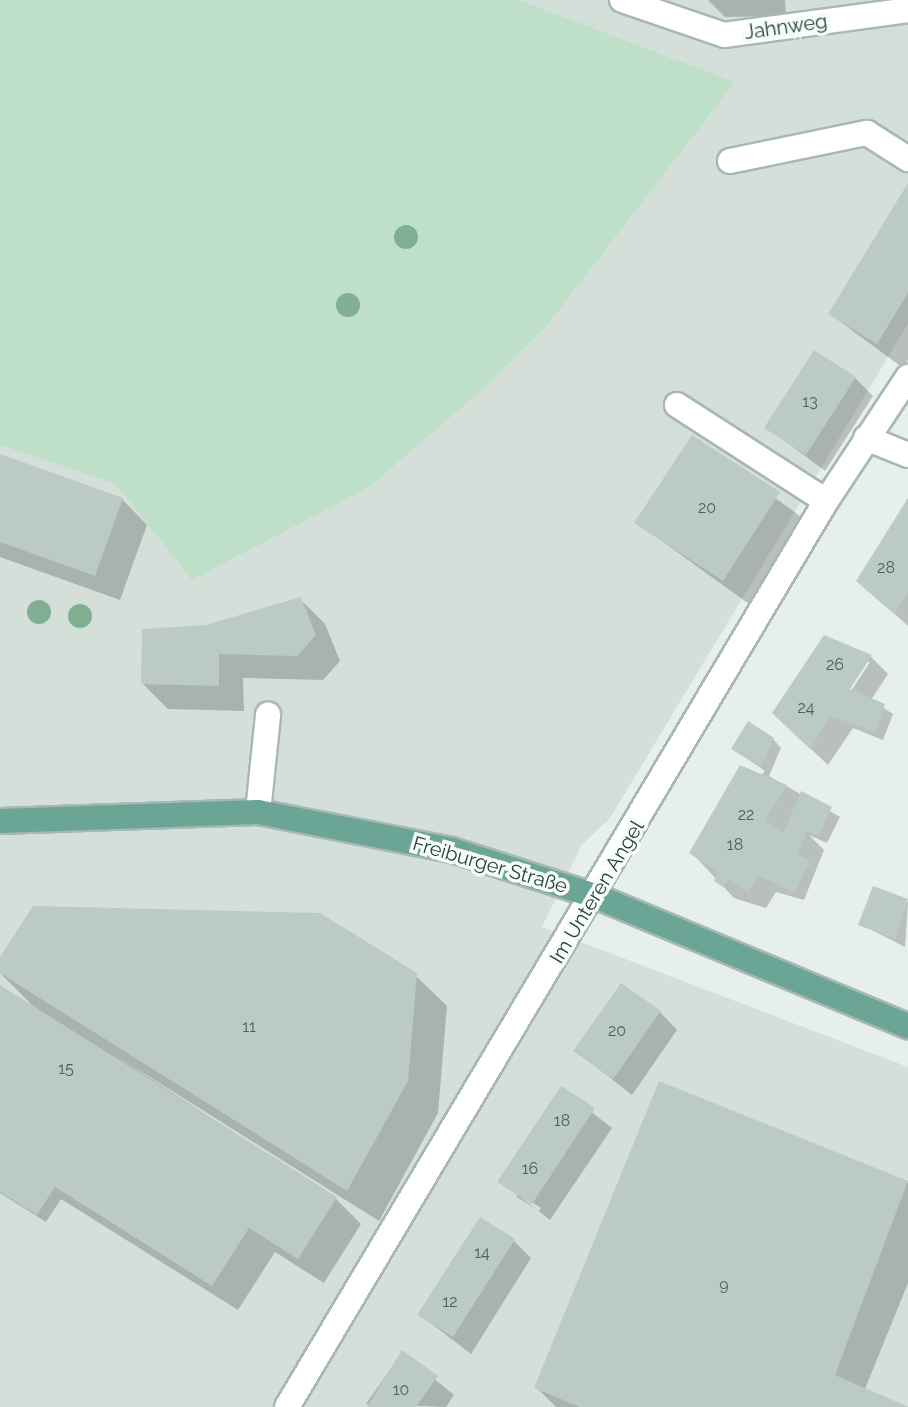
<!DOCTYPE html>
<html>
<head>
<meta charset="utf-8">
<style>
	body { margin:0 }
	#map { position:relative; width:908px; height:1407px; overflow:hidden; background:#e6efeb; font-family:Raleway,sans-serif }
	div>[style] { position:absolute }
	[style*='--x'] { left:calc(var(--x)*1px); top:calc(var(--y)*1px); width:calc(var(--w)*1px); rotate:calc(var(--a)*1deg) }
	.built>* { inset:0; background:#d4dfda }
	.green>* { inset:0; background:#bfe0c8 }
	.shadow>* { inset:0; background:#0003 }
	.building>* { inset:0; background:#bbcac4 }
	.roads { filter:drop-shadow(2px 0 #a8b8b2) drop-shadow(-2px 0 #a8b8b2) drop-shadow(0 2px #a8b8b2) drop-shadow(0 -2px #a8b8b2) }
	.minor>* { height:24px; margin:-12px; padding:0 12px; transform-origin:12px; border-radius:12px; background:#fff }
	.major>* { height:24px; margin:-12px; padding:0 12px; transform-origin:12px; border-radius:12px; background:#6aa596 }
	.trees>* { width:24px; height:24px; margin:-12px; border-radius:50%; background:#80af93 }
	span { translate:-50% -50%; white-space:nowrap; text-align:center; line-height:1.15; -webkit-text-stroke:7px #f7fbf9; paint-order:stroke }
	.number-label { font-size:16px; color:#4a645c }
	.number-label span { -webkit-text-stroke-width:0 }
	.street-label { font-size:20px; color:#24423a }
</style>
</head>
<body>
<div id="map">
	<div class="built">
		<div style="clip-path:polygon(0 0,908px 0,908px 324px,610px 818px,581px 846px,542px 927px,908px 1067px,908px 1407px,0 1407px)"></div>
	</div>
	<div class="green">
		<div style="clip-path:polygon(0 0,518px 0,735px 82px,548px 324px,475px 396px,369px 487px,192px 580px,116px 484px,0 445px)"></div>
	</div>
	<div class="shadow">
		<div style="clip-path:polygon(708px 0,785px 0,786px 16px,725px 17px)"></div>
		<div style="clip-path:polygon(908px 188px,908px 360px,903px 368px,830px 314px)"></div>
		<div style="clip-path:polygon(855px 378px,873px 396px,825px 471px,767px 427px)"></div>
		<div style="clip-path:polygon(692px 437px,804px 519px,749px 604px,637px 523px)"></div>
		<div style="clip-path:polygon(0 456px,122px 499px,147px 525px,120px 600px,0 557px)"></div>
		<div style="clip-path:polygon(908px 502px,908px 626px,858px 581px)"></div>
		<div style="clip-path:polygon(300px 599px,325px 624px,340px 661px,323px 680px,243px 678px,244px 711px,168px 709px,143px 684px,206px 627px)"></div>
		<div style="clip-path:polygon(evenodd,825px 637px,871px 657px,888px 674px,871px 700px,893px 714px,883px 740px,853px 728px,828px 765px,792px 731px,825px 637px,866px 662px,870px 662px,849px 694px,846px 692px,866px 662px)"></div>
		<div style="clip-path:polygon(773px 739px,781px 748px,769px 776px,840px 817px,827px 843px,809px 835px,824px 850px,804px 900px,776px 892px,766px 908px,734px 898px,691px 852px,765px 771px,733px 749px)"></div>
		<div style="clip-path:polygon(874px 889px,908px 902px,905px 947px,860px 924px)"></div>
		<div style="clip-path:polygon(0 961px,415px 975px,447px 1006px,438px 1113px,379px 1221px,113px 1054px,336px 1199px,361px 1224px,324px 1283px,275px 1252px,238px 1310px,61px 1199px,46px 1222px,0 1193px,0 988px,33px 1006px,0 973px)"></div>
		<div style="clip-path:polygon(660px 1012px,677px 1030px,632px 1095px,576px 1051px)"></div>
		<div style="clip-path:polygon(660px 1083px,908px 1183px,908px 1283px,865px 1389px,908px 1407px,556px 1407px,537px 1388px)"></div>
		<div style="clip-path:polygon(evenodd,562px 1089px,612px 1128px,550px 1220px,500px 1181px,562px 1089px,517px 1192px,541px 1208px,539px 1211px,517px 1197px,517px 1192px)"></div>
		<div style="clip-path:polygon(514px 1241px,531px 1258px,471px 1354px,420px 1315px)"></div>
		<div style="clip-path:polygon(402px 1353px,454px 1395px,446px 1407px,366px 1404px)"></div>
	</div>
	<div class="building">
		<div style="clip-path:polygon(908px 183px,908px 293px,877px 344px,828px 314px)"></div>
		<div style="clip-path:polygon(814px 350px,856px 377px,806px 455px,764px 428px)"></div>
		<div style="clip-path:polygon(692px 435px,780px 492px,723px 581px,634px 523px)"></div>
		<div style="clip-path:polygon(0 454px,123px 498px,95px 576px,0 542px)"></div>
		<div style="clip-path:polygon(908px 498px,908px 592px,894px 614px,856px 581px)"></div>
		<div style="clip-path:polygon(301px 597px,316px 635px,297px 656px,219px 654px,219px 686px,141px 684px,142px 629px,206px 625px)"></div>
		<div style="clip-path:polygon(824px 635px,872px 655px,850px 689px,885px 704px,875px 732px,831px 716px,810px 749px,772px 713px)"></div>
		<div style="clip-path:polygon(748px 721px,774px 738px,761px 767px,731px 749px)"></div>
		<div style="clip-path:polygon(740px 765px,787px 785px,765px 820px,784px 832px,801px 791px,832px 807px,818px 836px,807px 831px,798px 855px,810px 860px,795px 893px,758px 875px,748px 892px,729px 880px,723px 887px,714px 881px,718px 872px,689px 853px)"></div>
		<div style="clip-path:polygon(873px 886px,908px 899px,896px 939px,858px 925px)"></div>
		<div style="clip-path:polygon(33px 906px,320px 913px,417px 973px,408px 1081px,347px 1191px,0 973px,0 957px)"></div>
		<div style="clip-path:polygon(621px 983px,661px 1011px,613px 1079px,573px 1051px)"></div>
		<div style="clip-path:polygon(0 985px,337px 1197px,298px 1259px,249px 1228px,212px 1286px,55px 1187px,37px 1215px,0 1192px)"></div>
		<div style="clip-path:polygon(659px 1081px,908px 1181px,835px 1375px,908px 1407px,580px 1407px,534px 1388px)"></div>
		<div style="clip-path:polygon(561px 1086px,595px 1108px,532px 1204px,497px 1182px)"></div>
		<div style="clip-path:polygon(480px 1217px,515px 1239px,453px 1337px,417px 1315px)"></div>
		<div style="clip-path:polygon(402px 1350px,438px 1376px,416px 1407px,367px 1407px)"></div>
	</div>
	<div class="roads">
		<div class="minor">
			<div style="--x:622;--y:0;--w:108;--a:18.9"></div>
			<div style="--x:724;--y:35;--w:186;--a:-7.7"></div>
			<div style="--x:730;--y:161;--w:140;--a:-11.6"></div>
			<div style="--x:867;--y:133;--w:49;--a:32.4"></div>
			<div style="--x:677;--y:405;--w:177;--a:32.8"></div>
			<div style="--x:866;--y:438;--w:45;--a:22"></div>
			<div style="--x:258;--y:812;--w:98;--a:-84.1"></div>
			<div style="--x:287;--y:1407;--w:1054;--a:-59.25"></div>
			<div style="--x:826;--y:501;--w:149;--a:-56.5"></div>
		</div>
		<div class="major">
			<div style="--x:0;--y:821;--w:258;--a:-2"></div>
			<div style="--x:258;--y:812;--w:198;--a:11.1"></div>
			<div style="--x:452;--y:850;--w:150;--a:17.8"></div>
			<div style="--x:595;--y:896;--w:339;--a:22.6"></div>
		</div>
	</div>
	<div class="trees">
		<div style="left:406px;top:237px"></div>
		<div style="left:348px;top:305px"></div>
		<div style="left:39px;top:612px"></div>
		<div style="left:80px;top:616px"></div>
	</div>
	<div class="number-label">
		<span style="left:810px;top:402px">13</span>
		<span style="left:707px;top:508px">20</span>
		<span style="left:886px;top:568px">28</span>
		<span style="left:835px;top:665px">26</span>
		<span style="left:806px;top:708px">24</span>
		<span style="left:746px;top:815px">22</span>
		<span style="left:735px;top:845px">18</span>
		<span style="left:249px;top:1027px">11</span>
		<span style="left:617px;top:1031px">20</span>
		<span style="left:66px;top:1069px">15</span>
		<span style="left:562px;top:1121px">18</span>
		<span style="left:530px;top:1169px">16</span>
		<span style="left:482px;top:1253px">14</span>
		<span style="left:724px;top:1285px">9</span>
		<span style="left:450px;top:1302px">12</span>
		<span style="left:401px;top:1390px">10</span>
	</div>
	<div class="street-label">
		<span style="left:786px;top:27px;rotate:-8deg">Jahnweg</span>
		<span style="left:490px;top:865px;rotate:16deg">Freiburger Straße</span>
		<span style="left:597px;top:892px;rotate:-59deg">Im Unteren Angel</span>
	</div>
</div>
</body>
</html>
